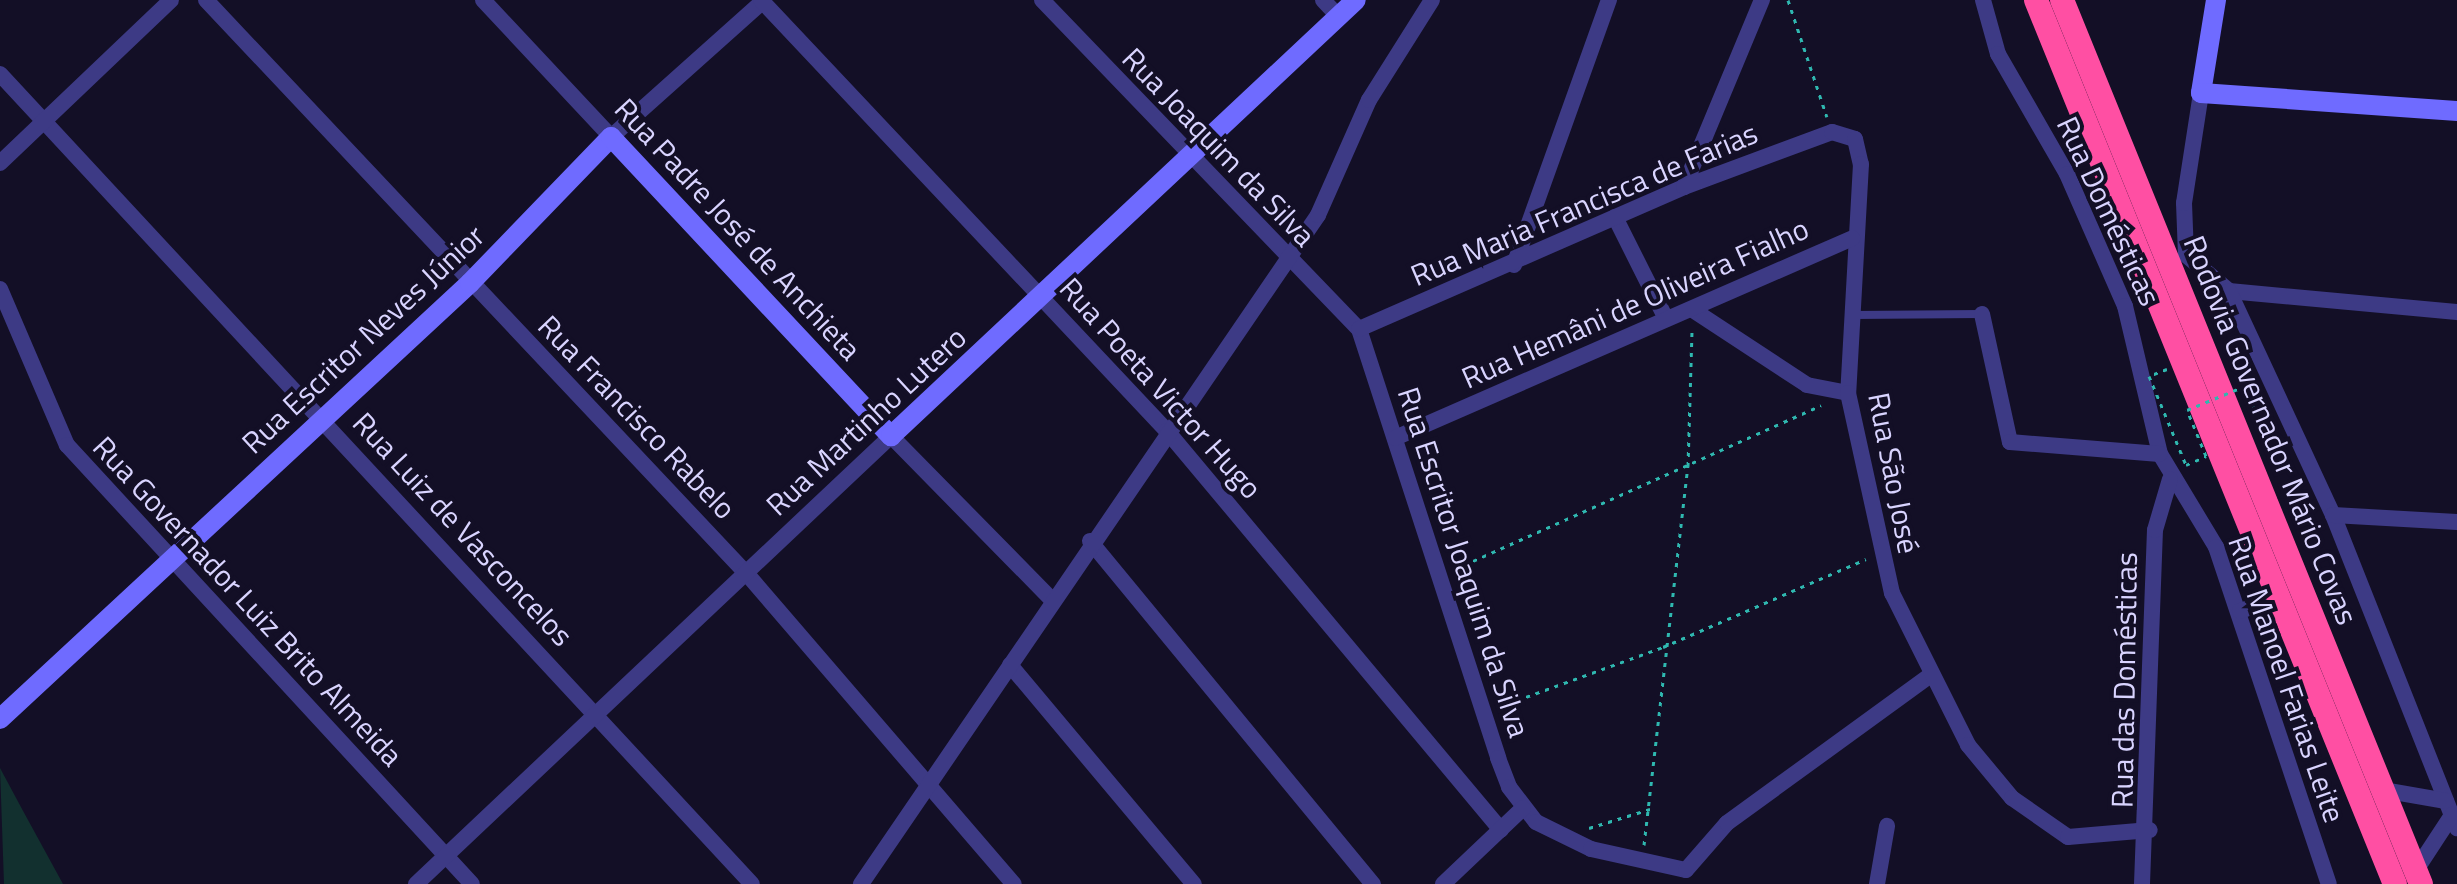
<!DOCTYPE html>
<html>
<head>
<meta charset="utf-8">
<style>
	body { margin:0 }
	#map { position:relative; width:2457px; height:884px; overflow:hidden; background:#130f26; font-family:"Titillium Web",sans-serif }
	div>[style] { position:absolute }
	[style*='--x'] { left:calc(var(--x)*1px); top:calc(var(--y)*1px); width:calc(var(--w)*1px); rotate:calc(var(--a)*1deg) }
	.green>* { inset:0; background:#12302f }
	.path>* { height:3px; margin-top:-1.5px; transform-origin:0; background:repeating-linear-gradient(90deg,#2fb8b0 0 4px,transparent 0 10px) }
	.lane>* { height:8px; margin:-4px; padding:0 4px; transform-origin:4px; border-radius:4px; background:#3d3a85 }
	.street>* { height:16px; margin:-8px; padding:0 8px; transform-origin:8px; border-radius:8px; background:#3d3a85 }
	.secondary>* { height:20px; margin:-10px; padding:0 10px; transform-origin:10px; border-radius:10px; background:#6f6bff }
	.highway>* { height:24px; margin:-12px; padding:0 12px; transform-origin:12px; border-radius:12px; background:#ff4fa3 }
	.path-bridge>* { height:3px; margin-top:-1.5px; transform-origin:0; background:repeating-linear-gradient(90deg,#2fb8b0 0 4px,transparent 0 10px) }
	span { translate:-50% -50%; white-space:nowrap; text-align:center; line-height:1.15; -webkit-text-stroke:8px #130f26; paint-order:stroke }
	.street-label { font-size:30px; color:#d9d4ff }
</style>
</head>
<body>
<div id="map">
	<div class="green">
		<div style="clip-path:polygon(0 768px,22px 809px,63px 884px,4px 884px)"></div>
	</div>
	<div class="path">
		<div style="--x:1788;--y:0;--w:123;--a:71.6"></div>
		<div style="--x:2245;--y:386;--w:48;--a:67.8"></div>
		<div style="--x:2263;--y:430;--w:11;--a:-22"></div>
		<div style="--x:2291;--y:504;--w:24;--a:22"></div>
		<div style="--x:1455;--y:569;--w:401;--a:-24.1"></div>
		<div style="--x:1498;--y:707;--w:176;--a:-20"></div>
		<div style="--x:1663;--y:647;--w:221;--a:-23.4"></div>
		<div style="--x:1589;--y:828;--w:64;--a:-17.3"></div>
		<div style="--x:1644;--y:845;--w:382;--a:-83.4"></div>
		<div style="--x:1688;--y:466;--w:135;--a:-88.3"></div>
	</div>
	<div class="lane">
		<div style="--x:1853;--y:315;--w:129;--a:-0.4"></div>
	</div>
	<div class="street">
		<div style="--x:206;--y:0;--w:789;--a:46.7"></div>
		<div style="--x:747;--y:574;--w:409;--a:49.3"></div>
		<div style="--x:483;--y:0;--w:187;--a:46.9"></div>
		<div style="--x:611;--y:137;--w:205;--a:-41.8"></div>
		<div style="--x:761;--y:0;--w:592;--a:46.71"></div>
		<div style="--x:1167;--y:431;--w:520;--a:50.07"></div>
		<div style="--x:1042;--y:0;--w:457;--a:46.1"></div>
		<div style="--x:1359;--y:329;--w:451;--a:72"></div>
		<div style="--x:1498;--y:758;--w:31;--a:69"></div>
		<div style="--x:1509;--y:787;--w:44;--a:52.4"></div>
		<div style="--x:1536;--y:822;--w:61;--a:26.1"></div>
		<div style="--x:1591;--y:849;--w:97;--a:12.5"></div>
		<div style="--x:1686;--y:870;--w:62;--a:-48.9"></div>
		<div style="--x:1727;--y:823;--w:253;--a:-36"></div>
		<div style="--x:1323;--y:0;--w:23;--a:47"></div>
		<div style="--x:1983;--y:0;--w:56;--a:74.5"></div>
		<div style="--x:1998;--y:54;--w:138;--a:60.1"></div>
		<div style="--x:2067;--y:174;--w:144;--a:66.3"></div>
		<div style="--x:2125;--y:306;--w:152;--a:76.7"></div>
		<div style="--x:2160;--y:454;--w:109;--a:58.9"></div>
		<div style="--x:2216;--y:547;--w:355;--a:71.5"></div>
		<div style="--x:0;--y:74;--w:1105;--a:47.13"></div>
		<div style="--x:0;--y:163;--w:236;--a:-43.6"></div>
		<div style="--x:1684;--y:187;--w:203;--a:-67.4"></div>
		<div style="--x:1615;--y:217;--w:114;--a:63.4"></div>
		<div style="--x:2186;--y:255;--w:56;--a:39.9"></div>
		<div style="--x:2229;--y:291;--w:229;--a:5.3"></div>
		<div style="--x:2186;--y:255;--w:52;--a:-92.2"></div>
		<div style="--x:2184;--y:203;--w:111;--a:-81.2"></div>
		<div style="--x:1514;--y:265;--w:282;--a:-70.3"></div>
		<div style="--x:0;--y:289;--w:170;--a:66.8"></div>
		<div style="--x:67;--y:445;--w:597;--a:47.31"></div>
		<div style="--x:2229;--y:291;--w:247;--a:65.1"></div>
		<div style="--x:2333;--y:515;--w:337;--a:68.4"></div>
		<div style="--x:1693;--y:310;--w:136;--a:33.3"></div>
		<div style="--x:1807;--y:385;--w:42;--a:11"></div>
		<div style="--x:1982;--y:314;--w:131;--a:77.7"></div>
		<div style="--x:2010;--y:442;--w:150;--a:4.6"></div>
		<div style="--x:1359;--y:329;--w:355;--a:-23.6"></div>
		<div style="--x:1684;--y:187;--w:158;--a:-20.4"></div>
		<div style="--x:1832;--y:132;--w:24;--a:17"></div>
		<div style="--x:1855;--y:139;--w:26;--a:77"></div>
		<div style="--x:1861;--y:164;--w:229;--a:93.2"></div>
		<div style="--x:1848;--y:393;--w:205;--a:77.6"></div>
		<div style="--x:1892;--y:593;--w:170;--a:63.4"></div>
		<div style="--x:1968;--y:745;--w:69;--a:50.3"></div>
		<div style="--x:2012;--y:798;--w:68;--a:34.9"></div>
		<div style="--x:2068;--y:837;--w:82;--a:-4.9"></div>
		<div style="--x:1395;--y:438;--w:499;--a:-23.6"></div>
		<div style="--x:2333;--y:515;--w:124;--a:3.2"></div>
		<div style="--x:1090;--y:541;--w:445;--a:50.5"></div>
		<div style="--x:2240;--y:611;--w:40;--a:-18.9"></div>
		<div style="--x:1010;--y:665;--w:286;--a:50"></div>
		<div style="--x:2383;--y:790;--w:64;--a:9.9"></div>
		<div style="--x:2416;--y:870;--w:66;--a:-56.8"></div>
		<div style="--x:416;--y:884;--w:653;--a:-43.32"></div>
		<div style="--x:891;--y:436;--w:230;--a:45.5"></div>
		<div style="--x:861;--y:884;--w:810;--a:-55.66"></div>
		<div style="--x:1318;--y:215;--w:126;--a:-66.1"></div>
		<div style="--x:1369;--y:100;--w:118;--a:-57.8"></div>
		<div style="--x:1443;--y:884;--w:110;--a:-43.5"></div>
		<div style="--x:1877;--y:884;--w:59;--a:-80.2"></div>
		<div style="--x:2142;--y:884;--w:354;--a:-87.9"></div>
		<div style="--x:2155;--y:530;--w:53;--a:-73.6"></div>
	</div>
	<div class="secondary">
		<div style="--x:2216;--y:0;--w:94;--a:99.2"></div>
		<div style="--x:2201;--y:93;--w:257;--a:4"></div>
		<div style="--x:0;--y:719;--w:641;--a:-42.85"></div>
		<div style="--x:470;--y:283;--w:203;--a:-46"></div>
		<div style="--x:611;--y:137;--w:410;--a:46.9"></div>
		<div style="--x:891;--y:436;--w:637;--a:-43.16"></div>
	</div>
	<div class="highway">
		<div style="--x:2036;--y:0;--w:954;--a:67.9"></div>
		<div style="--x:2062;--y:0;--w:954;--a:67.9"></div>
	</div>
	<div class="path-bridge">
		<div style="--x:2167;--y:369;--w:19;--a:159"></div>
		<div style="--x:2149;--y:376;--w:96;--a:67.4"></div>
		<div style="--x:2186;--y:465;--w:22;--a:-24"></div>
		<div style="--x:2206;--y:456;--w:50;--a:-112.4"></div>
		<div style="--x:2187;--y:410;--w:63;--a:-22.5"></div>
	</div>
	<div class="street-label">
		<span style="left:1219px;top:147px;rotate:46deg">Rua Joaquim da Silva</span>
		<span style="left:1584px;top:204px;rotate:-23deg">Rua Maria Francisca de Farias</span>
		<span style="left:2109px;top:211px;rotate:65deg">Rua Domésticas</span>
		<span style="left:738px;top:229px;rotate:47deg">Rua Padre José de Anchieta</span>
		<span style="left:1635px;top:303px;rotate:-24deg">Rua Hemâni de Oliveira Fialho</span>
		<span style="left:363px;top:339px;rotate:-43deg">Rua Escritor Neves Júnior</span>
		<span style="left:1161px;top:388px;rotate:48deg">Rua Poeta Victor Hugo</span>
		<span style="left:637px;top:417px;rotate:46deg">Rua Francisco Rabelo</span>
		<span style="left:866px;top:421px;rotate:-43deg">Rua Martinho Lutero</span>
		<span style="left:2271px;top:430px;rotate:68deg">Rodovia Governador Mário Covas</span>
		<span style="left:1894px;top:473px;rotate:79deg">Rua São José</span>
		<span style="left:463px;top:529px;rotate:47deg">Rua Luiz de Vasconcelos</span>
		<span style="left:1464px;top:562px;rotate:72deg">Rua Escritor Joaquim da Silva</span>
		<span style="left:248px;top:601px;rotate:47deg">Rua Governador Luiz Brito Almeida</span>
		<span style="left:2287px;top:679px;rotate:71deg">Rua Manoel Farias Leite</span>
		<span style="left:2124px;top:680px;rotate:-89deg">Rua das Domésticas</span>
	</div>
</div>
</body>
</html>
